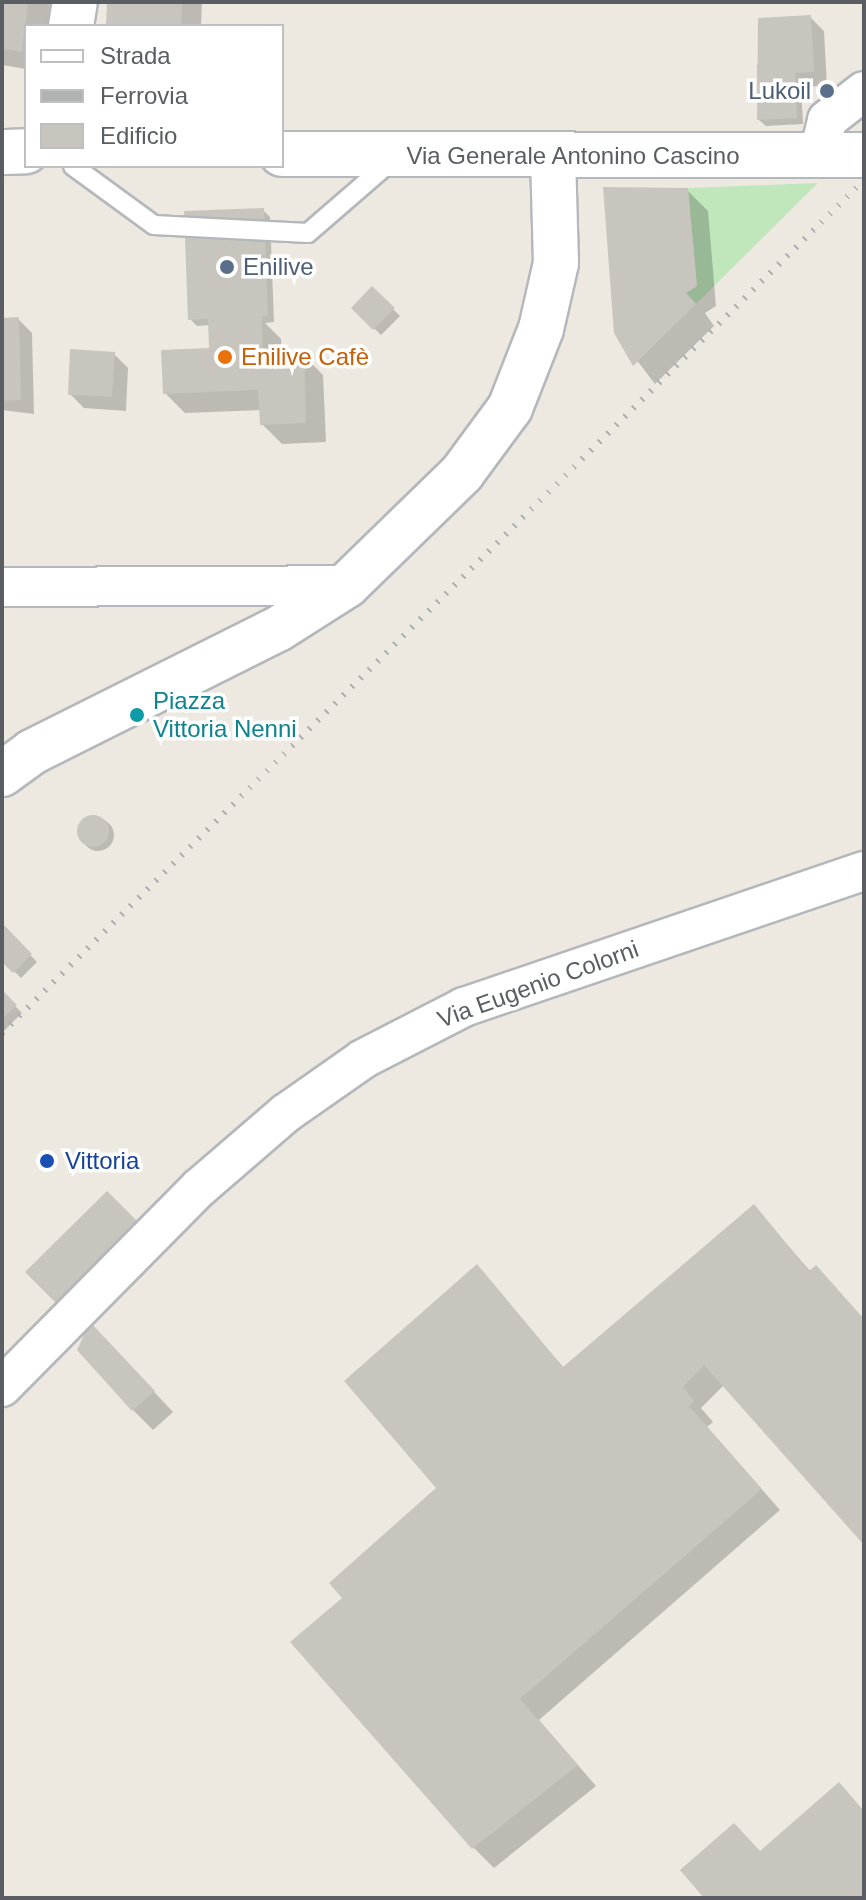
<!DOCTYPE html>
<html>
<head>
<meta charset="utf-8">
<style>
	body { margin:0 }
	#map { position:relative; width:866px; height:1900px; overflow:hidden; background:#ede9e1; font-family:Arial,sans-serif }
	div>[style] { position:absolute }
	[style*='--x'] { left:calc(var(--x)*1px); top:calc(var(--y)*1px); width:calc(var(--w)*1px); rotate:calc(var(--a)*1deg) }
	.green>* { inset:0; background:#c0e6bc }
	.shadow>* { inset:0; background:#0003 }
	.round { border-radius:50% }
	.building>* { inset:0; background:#c8c4be }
	.roads { filter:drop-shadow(2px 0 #b4b8bc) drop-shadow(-2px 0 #b4b8bc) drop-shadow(0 2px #b4b8bc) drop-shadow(0 -2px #b4b8bc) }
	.service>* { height:18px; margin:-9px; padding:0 9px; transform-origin:9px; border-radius:9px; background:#fff }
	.minor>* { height:38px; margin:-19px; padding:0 19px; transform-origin:19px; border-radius:19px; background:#fff }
	.tertiary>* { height:44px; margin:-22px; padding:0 22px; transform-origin:22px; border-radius:22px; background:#fff }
	.secondary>* { height:44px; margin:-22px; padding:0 22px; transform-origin:22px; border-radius:22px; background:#fff }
	.rail>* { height:6px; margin-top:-3px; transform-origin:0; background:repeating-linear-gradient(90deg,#b1b2b2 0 2px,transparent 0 12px) }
	.dots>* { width:22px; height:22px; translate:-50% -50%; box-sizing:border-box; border:4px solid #fff; border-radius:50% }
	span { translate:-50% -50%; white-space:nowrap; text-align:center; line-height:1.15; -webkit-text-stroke:7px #fff; paint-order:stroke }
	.service-label { font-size:24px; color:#4e5e75 }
	.right { translate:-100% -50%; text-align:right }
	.left { translate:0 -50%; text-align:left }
	.street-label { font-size:24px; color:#5a5e62 }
	.food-label { font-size:24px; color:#c56008 }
	.culture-label { font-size:24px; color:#0d838f }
	.transit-label { font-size:24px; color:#164399 }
	.frame { position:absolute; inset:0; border:4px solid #5a5e62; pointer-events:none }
	.legend { position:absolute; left:24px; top:24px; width:260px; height:144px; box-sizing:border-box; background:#fff; border:2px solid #bdbfc0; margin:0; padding:10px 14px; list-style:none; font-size:24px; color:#5a5e62 }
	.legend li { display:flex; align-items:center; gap:16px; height:40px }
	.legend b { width:40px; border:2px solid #bdbfc0 }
</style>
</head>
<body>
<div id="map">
	<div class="green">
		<div style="clip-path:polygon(818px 183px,696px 304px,686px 293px,697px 286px,688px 188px)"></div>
	</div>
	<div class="shadow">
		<div style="clip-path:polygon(2px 2px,50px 2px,47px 26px,26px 26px,26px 69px,2px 65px)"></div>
		<div style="clip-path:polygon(109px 2px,202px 2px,201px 26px,108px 26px)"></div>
		<div style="clip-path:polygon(810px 17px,824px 31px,827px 86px,801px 87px,803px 124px,766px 126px,759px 120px,757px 65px)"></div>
		<div style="clip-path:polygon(687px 190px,708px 211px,716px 306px,705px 313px,714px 326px,655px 384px,616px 333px)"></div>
		<div style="clip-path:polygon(263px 210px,270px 217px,274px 322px,265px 323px,281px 339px,282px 356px,303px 355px,323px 375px,326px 442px,282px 444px,262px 424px,261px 410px,185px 413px,165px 393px,212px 350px,210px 325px,197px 326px,190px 319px)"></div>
		<div style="clip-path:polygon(372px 289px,400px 316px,381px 335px,354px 308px)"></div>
		<div style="clip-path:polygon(18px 319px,32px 333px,34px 414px,2px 410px,2px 320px)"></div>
		<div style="clip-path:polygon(114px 354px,128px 368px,126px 411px,84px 408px,70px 394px)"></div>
		<div class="round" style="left:82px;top:819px;width:32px;height:32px"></div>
		<div style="clip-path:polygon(2px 926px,37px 962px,21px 978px,2px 959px)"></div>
		<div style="clip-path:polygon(2px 993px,22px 1013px,2px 1033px)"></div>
		<div style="clip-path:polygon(107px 1194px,150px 1236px,71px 1315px,28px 1272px)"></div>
		<div style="clip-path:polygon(754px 1207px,811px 1272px,864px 1319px,864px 1542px,724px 1385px,701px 1408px,713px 1422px,707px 1427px,780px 1510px,539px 1720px,596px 1786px,494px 1868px,474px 1848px,345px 1598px,439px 1488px,476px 1267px,564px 1368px)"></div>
		<div style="clip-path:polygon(110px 1345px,173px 1412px,153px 1430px,133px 1410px)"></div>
	</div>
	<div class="building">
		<div style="clip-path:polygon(2px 2px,28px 2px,22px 52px,2px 49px)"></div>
		<div style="clip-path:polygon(107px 2px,182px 2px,181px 26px,106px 26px)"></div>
		<div style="clip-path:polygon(811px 15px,814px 72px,795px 73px,797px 118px,757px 120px,758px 18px)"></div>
		<div style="clip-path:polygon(603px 187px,688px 188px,697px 286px,686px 293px,696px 304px,633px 366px,614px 333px)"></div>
		<div style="clip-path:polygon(264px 208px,268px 316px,262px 317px,263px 354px,304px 353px,306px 423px,260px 425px,258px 390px,163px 394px,161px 350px,209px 348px,208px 319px,188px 320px,184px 211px)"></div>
		<div style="clip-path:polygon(372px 286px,395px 308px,373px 330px,351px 308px)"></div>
		<div style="clip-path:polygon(19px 317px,21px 400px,2px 401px,2px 318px)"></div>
		<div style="clip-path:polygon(70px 349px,115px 352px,112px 397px,68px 395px)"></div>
		<div class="round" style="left:77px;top:815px;width:32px;height:32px"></div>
		<div style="clip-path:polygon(2px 923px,32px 954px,13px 973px,2px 962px)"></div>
		<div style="clip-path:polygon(2px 990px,17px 1005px,2px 1019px)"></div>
		<div style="clip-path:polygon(107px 1191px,137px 1221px,56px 1303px,25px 1272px)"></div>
		<div style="clip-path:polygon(754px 1204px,809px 1271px,816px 1265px,864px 1319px,864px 1545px,704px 1365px,683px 1387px,694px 1401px,689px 1406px,762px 1489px,520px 1699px,578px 1765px,472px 1849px,290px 1642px,342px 1598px,329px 1583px,436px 1488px,344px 1381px,477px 1264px,563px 1367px)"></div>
		<div style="clip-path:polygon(90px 1322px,155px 1391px,132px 1411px,77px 1350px)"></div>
		<div style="clip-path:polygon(839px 1782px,864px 1811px,864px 1898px,704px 1898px,680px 1870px,734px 1823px,760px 1851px)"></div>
	</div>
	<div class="roads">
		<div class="service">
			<div style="--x:73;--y:166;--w:100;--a:36.1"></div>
			<div style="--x:154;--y:225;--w:154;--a:3"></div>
			<div style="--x:308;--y:233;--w:110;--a:-40.9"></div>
		</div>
		<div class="minor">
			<div style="--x:818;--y:157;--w:38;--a:-76"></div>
			<div style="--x:827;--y:120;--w:47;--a:-38.1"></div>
			<div style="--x:2;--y:587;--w:345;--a:-0.3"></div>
			<div style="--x:2;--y:1387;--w:280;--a:-45.3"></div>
			<div style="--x:199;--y:1188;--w:115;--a:-40.8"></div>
			<div style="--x:286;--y:1113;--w:94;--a:-35"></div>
			<div style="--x:363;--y:1059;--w:114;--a:-27.2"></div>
			<div style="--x:464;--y:1007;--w:422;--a:-18.8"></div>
		</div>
		<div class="tertiary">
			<div style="--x:71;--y:26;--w:24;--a:-81"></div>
			<div style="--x:2;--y:774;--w:37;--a:-36"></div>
			<div style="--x:32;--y:752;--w:275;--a:-26.6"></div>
			<div style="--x:278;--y:629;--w:82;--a:-32.5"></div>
			<div style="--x:347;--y:585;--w:161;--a:-44.2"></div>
			<div style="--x:462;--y:473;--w:81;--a:-53.6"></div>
			<div style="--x:510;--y:408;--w:85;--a:-68.6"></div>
			<div style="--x:541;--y:329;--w:68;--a:-77.2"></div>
			<div style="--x:556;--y:263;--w:105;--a:-91.6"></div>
		</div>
		<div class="secondary">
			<div style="--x:2;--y:152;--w:24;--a:-2"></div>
			<div style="--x:282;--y:154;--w:582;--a:0.1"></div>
		</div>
	</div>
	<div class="rail">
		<div style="--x:2;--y:1033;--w:1213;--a:-44.7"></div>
	</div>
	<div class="dots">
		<div style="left:827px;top:91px;background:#5c6f8a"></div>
		<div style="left:227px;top:267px;background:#5c6f8a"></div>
		<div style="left:225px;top:357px;background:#e8710a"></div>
		<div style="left:137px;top:715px;background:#0f9aa8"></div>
		<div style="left:47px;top:1161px;background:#1a4fb4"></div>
	</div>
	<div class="service-label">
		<span class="right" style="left:811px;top:91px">Lukoil</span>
		<span class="left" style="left:243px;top:267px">Enilive</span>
	</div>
	<div class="street-label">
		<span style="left:573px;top:156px">Via Generale Antonino Cascino</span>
		<span style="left:538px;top:984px;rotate:-20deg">Via Eugenio Colorni</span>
	</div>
	<div class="food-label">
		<span class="left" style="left:241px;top:357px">Enilive Cafè</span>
	</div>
	<div class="culture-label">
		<span class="left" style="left:153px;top:715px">Piazza<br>Vittoria Nenni</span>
	</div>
	<div class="transit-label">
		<span class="left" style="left:65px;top:1161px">Vittoria</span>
	</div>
	<div class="frame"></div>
	<ul class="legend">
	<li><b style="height:10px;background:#fff"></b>Strada</li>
	<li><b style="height:10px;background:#b1b2b2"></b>Ferrovia</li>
	<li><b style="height:22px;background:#c8c4be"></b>Edificio</li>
	</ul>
</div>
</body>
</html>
